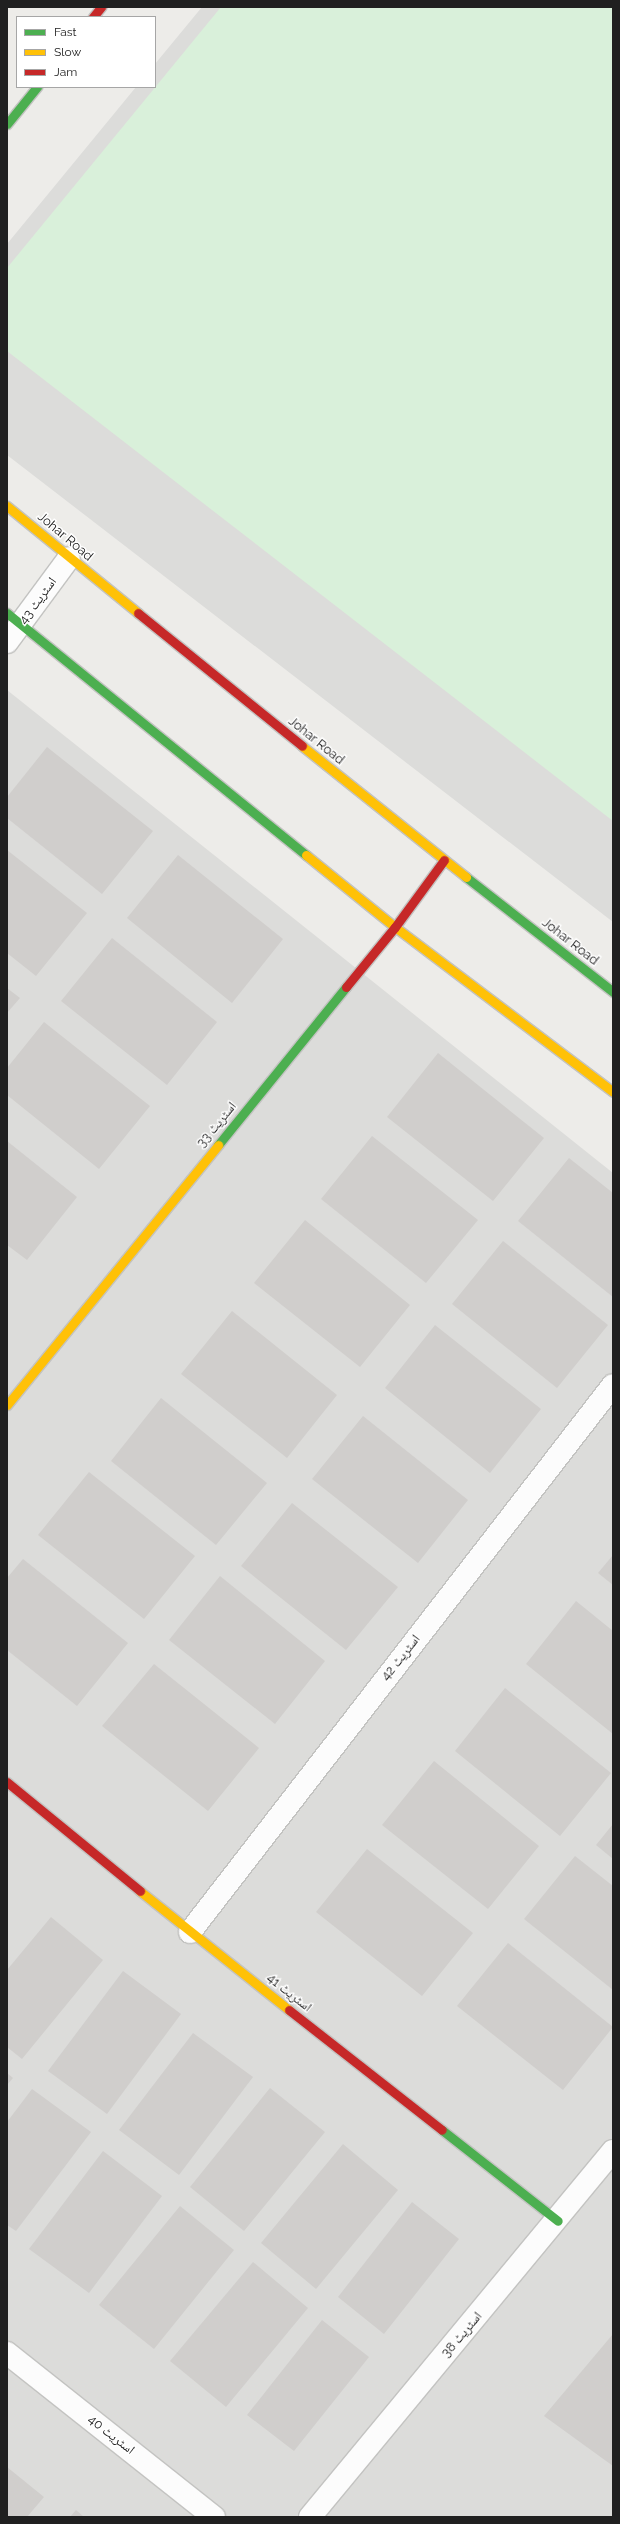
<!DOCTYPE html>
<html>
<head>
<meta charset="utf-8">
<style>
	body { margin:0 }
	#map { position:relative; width:620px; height:2524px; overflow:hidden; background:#edece9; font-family:Raleway,"Noto Naskh Arabic",sans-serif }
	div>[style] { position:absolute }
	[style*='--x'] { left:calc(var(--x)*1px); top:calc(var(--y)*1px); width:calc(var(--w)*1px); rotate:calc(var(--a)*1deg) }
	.residential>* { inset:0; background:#dcdcda }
	.park>* { inset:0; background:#d9f0da }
	.building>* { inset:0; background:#d0cecc }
	.roads { filter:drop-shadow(1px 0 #c3c3c1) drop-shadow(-1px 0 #c3c3c1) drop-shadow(0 1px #c3c3c1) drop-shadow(0 -1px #c3c3c1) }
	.street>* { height:22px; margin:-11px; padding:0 11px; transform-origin:11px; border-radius:11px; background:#fcfcfc }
	.fast>* { height:9px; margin:-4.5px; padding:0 4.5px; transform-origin:4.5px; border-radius:4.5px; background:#4caf50 }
	.slow>* { height:9px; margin:-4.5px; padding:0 4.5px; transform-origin:4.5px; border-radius:4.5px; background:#ffc107 }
	.jam>* { height:9px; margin:-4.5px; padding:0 4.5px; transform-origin:4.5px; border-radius:4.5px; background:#c62828 }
	span { translate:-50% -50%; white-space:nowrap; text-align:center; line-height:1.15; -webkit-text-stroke:3px #fff; paint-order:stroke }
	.street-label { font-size:13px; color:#202020 }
	.frame { position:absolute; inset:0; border:8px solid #202020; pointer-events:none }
	.legend { position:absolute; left:16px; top:16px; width:140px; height:72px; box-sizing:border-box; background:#fff; border:1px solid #a6a6a6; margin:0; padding:5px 7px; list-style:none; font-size:12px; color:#202020 }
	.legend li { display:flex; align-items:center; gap:8px; height:20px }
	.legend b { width:20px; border:1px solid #a6a6a6 }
</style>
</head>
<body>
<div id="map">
	<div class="residential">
		<div style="clip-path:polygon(202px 7px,613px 7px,613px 922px,7px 455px,7px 244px,136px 87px,155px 87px,155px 64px)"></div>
		<div style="clip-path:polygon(7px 690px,613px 1173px,613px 2517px,7px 2517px)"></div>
	</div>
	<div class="park">
		<div style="clip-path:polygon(221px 7px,613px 7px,613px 821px,7px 351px,7px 268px)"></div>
	</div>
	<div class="building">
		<div style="clip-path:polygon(47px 747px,153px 831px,102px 894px,7px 818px,7px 797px)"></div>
		<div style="clip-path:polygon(7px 850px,87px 913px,36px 976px,7px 953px)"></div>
		<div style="clip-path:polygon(178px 855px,283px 939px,232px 1003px,127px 918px)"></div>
		<div style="clip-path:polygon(112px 938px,217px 1022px,167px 1085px,61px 1001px)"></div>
		<div style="clip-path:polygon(7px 988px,20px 998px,7px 1013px)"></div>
		<div style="clip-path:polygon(44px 1022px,150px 1106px,99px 1169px,7px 1095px,7px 1068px)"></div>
		<div style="clip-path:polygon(438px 1053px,544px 1138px,493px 1201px,387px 1117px)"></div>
		<div style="clip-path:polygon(372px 1136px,478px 1220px,426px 1283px,321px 1199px)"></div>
		<div style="clip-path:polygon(7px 1141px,77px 1197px,27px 1260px,7px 1245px)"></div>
		<div style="clip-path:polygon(569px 1158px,613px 1193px,613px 1297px,518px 1221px)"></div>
		<div style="clip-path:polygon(305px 1220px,410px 1305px,360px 1367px,254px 1283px)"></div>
		<div style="clip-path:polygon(503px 1241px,608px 1325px,557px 1388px,452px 1304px)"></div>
		<div style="clip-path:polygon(232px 1311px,337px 1395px,287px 1458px,181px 1374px)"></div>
		<div style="clip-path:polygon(435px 1325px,541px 1409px,490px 1473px,385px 1388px)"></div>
		<div style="clip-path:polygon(161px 1398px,267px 1483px,216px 1545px,111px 1461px)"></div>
		<div style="clip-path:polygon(363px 1416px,468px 1500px,418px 1563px,312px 1479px)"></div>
		<div style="clip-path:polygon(89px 1472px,195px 1556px,144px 1619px,38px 1535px)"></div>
		<div style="clip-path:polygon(292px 1503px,398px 1587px,346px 1650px,241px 1566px)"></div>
		<div style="clip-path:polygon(613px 1555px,613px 1585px,598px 1573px)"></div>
		<div style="clip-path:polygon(23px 1559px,128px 1643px,77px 1706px,7px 1650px,7px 1578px)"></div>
		<div style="clip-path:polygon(220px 1576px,325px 1661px,275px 1724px,169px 1640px)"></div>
		<div style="clip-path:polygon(576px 1601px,613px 1631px,613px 1734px,526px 1664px)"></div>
		<div style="clip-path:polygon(154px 1664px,259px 1748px,208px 1811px,102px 1726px)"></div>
		<div style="clip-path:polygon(505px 1688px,611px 1773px,560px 1836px,455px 1751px)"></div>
		<div style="clip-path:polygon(434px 1761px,539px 1846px,488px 1909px,382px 1825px)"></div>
		<div style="clip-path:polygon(613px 1824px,613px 1859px,596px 1845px)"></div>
		<div style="clip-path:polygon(367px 1849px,473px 1933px,422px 1996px,316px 1912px)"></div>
		<div style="clip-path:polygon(575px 1856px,613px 1886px,613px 1990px,524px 1919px)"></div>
		<div style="clip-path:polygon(51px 1917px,103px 1960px,22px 2059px,7px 2047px,7px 1970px)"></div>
		<div style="clip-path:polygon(508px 1943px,613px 2027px,563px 2090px,457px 2006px)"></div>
		<div style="clip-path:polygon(123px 1971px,181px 2014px,107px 2114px,48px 2071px)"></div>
		<div style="clip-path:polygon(193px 2033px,253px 2077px,179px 2175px,119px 2130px)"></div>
		<div style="clip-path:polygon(7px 2073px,13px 2078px,7px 2085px)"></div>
		<div style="clip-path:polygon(270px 2088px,325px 2132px,244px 2231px,190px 2187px)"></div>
		<div style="clip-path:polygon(32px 2089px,91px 2132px,16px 2231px,7px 2225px,7px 2122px)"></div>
		<div style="clip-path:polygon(343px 2144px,398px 2190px,316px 2289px,261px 2243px)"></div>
		<div style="clip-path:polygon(103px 2151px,162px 2196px,89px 2293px,29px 2249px)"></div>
		<div style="clip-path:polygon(412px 2202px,459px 2239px,384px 2334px,338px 2297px)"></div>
		<div style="clip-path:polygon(180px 2206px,234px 2250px,154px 2349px,99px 2305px)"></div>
		<div style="clip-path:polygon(253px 2262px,308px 2308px,226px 2407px,170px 2361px)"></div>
		<div style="clip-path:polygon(322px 2320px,369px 2357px,294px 2451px,247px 2415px)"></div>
		<div style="clip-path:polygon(613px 2334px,613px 2466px,544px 2416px)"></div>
		<div style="clip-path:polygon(7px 2467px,44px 2497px,27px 2517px,7px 2517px)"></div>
		<div style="clip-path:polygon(76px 2510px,84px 2517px,70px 2517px)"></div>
	</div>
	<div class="roads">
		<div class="street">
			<div style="--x:7;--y:642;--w:104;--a:-53.6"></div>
			<div style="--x:190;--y:1932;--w:691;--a:-52.28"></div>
			<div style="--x:7;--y:2353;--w:264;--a:38.4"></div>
			<div style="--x:310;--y:2517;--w:475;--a:-50.4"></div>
		</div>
		<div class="fast">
			<div style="--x:7;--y:124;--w:48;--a:-51"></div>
			<div style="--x:7;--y:613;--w:385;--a:39"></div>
			<div style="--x:466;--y:877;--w:187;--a:38"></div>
			<div style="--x:218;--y:1145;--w:203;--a:-51"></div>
			<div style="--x:442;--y:2130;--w:147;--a:38.1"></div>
		</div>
		<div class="slow">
			<div style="--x:7;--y:506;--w:169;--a:39.2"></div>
			<div style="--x:302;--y:746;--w:210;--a:38.6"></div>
			<div style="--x:306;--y:855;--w:114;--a:39"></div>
			<div style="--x:395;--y:927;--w:273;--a:37.1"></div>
			<div style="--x:7;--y:1405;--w:335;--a:-50.9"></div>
			<div style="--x:140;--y:1891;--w:191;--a:38.6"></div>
		</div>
		<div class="jam">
			<div style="--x:93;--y:17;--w:13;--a:-51"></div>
			<div style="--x:138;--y:613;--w:211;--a:39"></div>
			<div style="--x:346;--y:987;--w:77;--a:-50.8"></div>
			<div style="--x:395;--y:927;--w:83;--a:-53.8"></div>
			<div style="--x:7;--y:1782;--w:172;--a:39.3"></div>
			<div style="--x:289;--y:2010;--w:194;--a:38.1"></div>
		</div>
	</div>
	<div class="street-label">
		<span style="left:65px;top:537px;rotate:40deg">Johar Road</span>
		<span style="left:38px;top:601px;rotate:-54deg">اسٹریٹ 43</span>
		<span style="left:316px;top:741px;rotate:39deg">Johar Road</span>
		<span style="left:570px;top:942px;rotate:38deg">Johar Road</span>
		<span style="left:217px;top:1125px;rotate:-51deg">اسٹریٹ 33</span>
		<span style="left:401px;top:1658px;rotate:-52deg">اسٹریٹ 42</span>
		<span style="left:289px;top:1993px;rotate:38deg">اسٹریٹ 41</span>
		<span style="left:462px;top:2335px;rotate:-50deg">اسٹریٹ 38</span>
		<span style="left:111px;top:2435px;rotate:38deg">اسٹریٹ 40</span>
	</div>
	<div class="frame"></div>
	<ul class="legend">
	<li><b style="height:5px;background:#4caf50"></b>Fast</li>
	<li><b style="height:5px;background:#ffc107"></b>Slow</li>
	<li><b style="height:5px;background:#c62828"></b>Jam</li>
	</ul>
</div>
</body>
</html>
